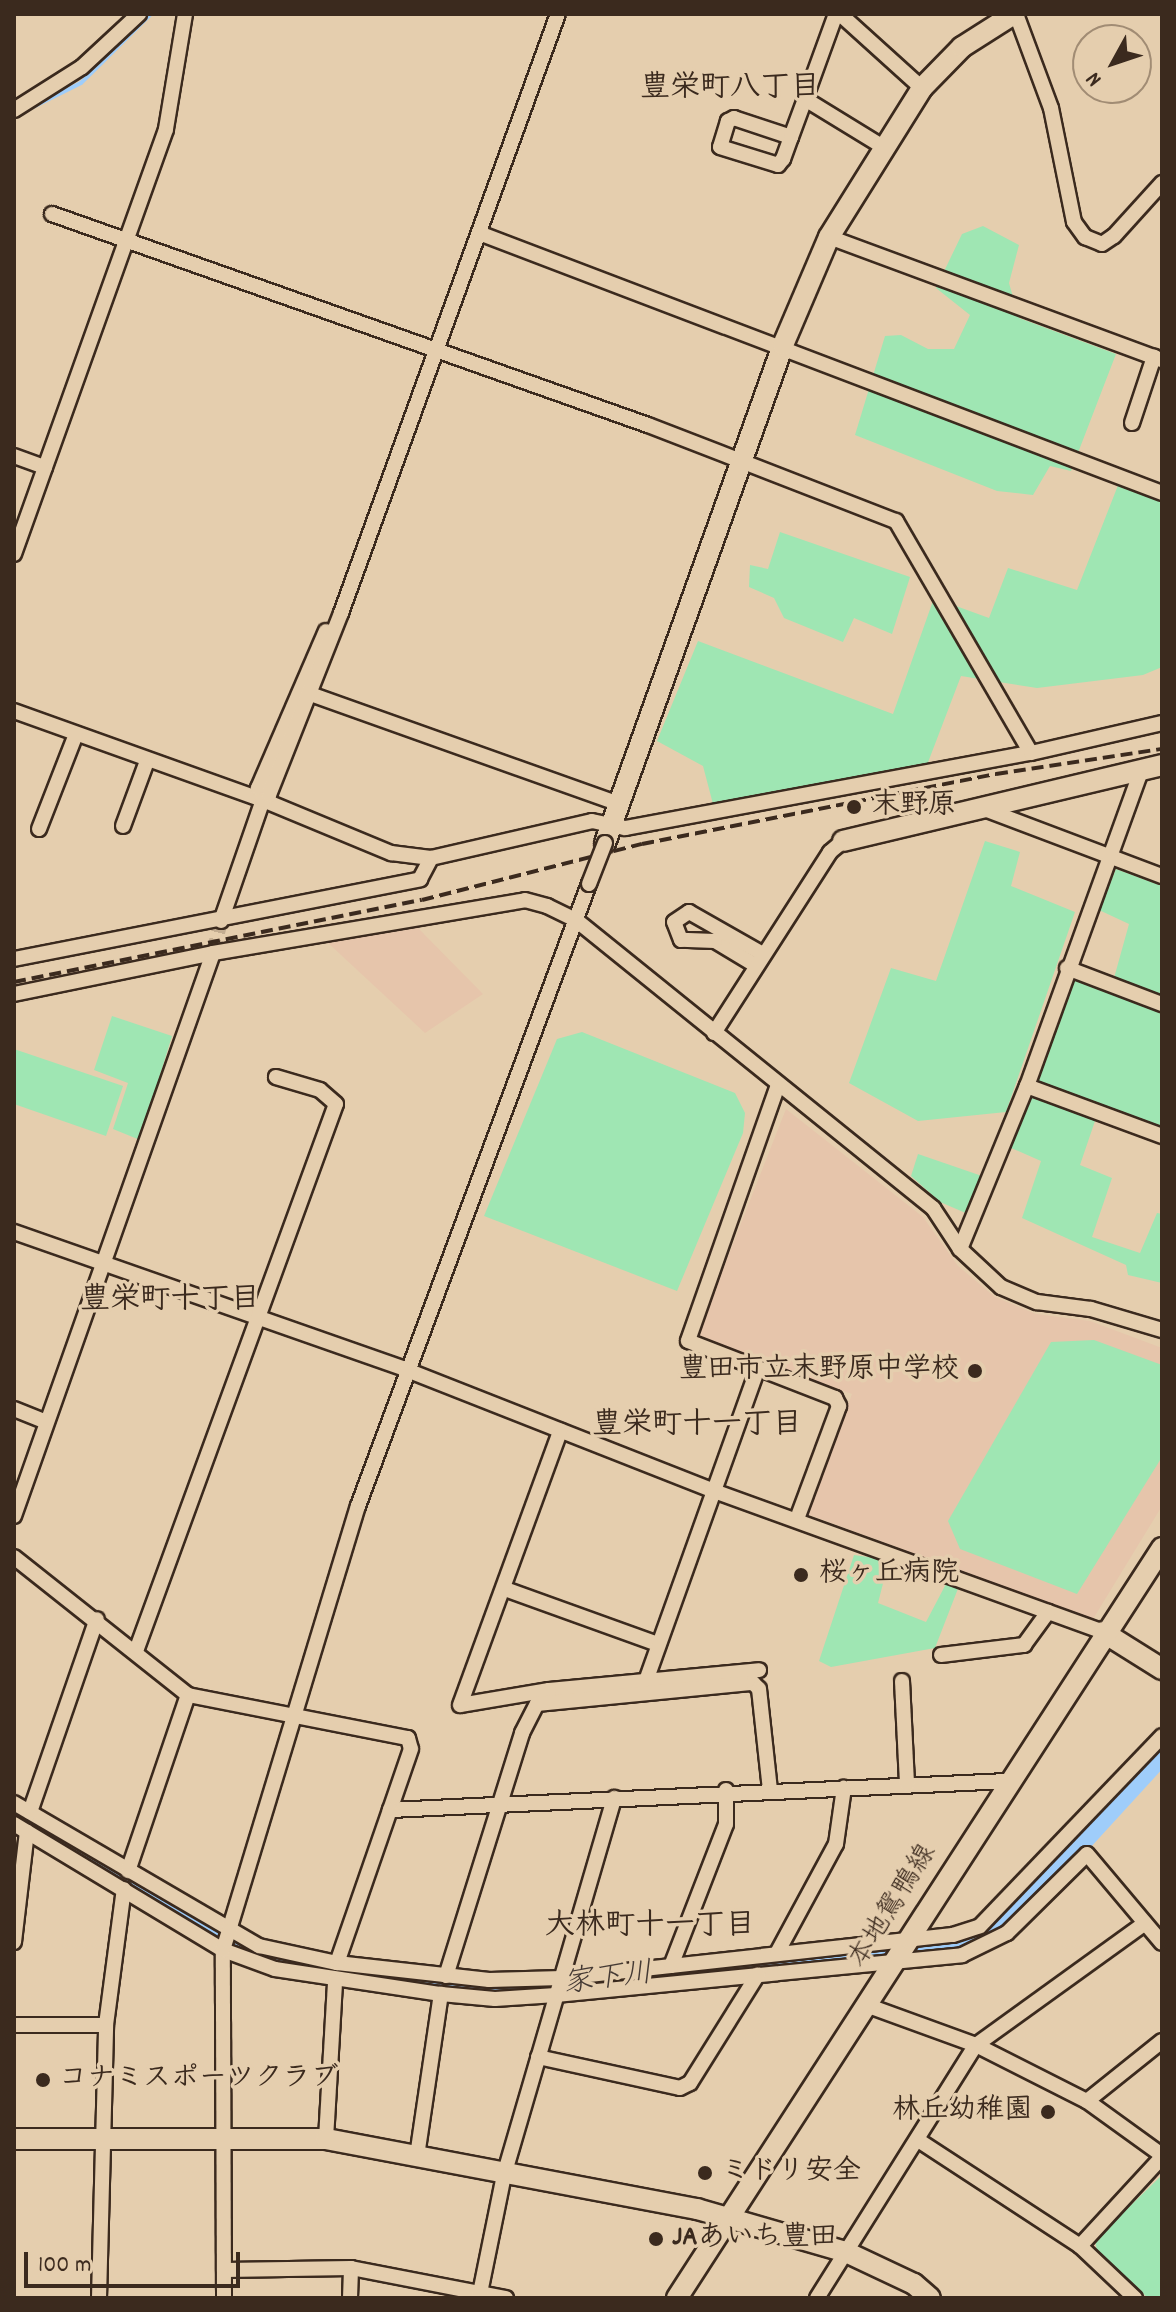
<!DOCTYPE html>
<html>
<head>
<meta charset="utf-8">
<style>
	body { margin:0 }
	#map { position:relative; width:1176px; height:2312px; overflow:hidden; background:#e5ceae; font-family:Dekko,"Klee One",sans-serif }
	div>[style] { position:absolute }
	[style*='--x'] { left:calc(var(--x)*1px); top:calc(var(--y)*1px); width:calc(var(--w)*1px); rotate:calc(var(--a)*1deg) }
	.built>* { inset:0; background:#e6c5ab }
	.green>* { inset:0; background:#9fe6b3 }
	.stream>* { height:4px; margin:-2px; padding:0 2px; transform-origin:2px; border-radius:2px; background:#9fcdfa }
	.river>* { height:26px; margin:-13px; padding:0 13px; transform-origin:13px; border-radius:13px; background:#9fcdfa }
	.street-tunnel>* { height:14px; margin-top:-7px; transform-origin:0; background:repeating-linear-gradient(90deg,#c3ad91 0 14px,transparent 0 21px) }
	.roads { filter:drop-shadow(2px 0 #3b2a1e) drop-shadow(-2px 0 #3b2a1e) drop-shadow(0 2px #3b2a1e) drop-shadow(0 -2px #3b2a1e) }
	.street>* { height:14px; margin:-7px; padding:0 7px; transform-origin:7px; border-radius:7px; background:#e5ceae }
	.secondary>* { height:20px; margin:-10px; padding:0 10px; transform-origin:10px; border-radius:10px; background:#e5ceae }
	.rail>* { height:4px; margin-top:-2px; transform-origin:0; background:repeating-linear-gradient(90deg,#3b2a1e 0 12px,transparent 0 18px) }
	.bridges { filter:drop-shadow(2px 0 #3b2a1e) drop-shadow(-2px 0 #3b2a1e) drop-shadow(0 2px #3b2a1e) drop-shadow(0 -2px #3b2a1e) }
	.street-bridge>* { height:14px; margin:-7px; padding:0 7px; transform-origin:7px; border-radius:7px; background:#e5ceae }
	.dots>* { width:22px; height:22px; translate:-50% -50%; box-sizing:border-box; border:4px solid #e5ceae; border-radius:50% }
	span { translate:-50% -50%; white-space:nowrap; text-align:center; line-height:1.15; -webkit-text-stroke:7px #e5ceae; paint-order:stroke }
	.poi-label { font-size:28px; color:#3b2a1e; font-weight:700 }
	.left { translate:0 -50%; text-align:left }
	.right { translate:-100% -50%; text-align:right }
	.street-label { font-size:28px; color:#3b2a1e }
	.neighbourhood-label { font-size:30px; color:#3b2a1e; font-weight:700 }
	.water-label { font-size:30px; color:#453a34; font-style:italic }
	.frame { position:absolute; inset:0; border:16px solid #3b2a1e; pointer-events:none }
	.north { position:absolute; left:1072px; top:24px; width:80px; height:80px; box-sizing:border-box; background:#e5ceae; border:2px solid #a18c74; border-radius:50%; rotate:230deg; font-size:22px; font-weight:700; line-height:32px; text-align:center; color:#3b2a1e }
	.north::after { content:''; display:block; margin:auto; width:28px; height:36px; background:#3b2a1e; clip-path:polygon(50% 0,100% 100%,50% 72%,0 100%) }
	.scale { position:absolute; left:24px; top:2252px; width:216px; height:36px; box-sizing:border-box; border:4px solid #3b2a1e; border-top:0; padding-left:10px; font-size:24px; line-height:28px; white-space:nowrap; color:#3b2a1e; -webkit-text-stroke:6px #e5ceae; paint-order:stroke }
</style>
</head>
<body>
<div id="map">
	<div class="built">
		<div style="clip-path:polygon(418px 928px,483px 994px,425px 1033px,327px 942px)"></div>
		<div style="clip-path:polygon(786px 1109px,923px 1217px,958px 1266px,995px 1297px,1036px 1314px,1090px 1321px,1162px 1348px,1162px 1506px,1093px 1619px,807px 1514px,852px 1394px,696px 1338px)"></div>
	</div>
	<div class="green">
		<div style="clip-path:polygon(983px 226px,1019px 245px,1009px 283px,1019px 318px,1116px 354px,1071px 471px,1050px 466px,1033px 495px,997px 491px,855px 435px,885px 336px,901px 335px,928px 349px,954px 349px,970px 315px,936px 288px,962px 234px)"></div>
		<div style="clip-path:polygon(1124px 470px,1162px 483px,1162px 667px,1143px 675px,1037px 688px,961px 676px,927px 765px,713px 804px,703px 766px,657px 741px,698px 641px,893px 714px,934px 598px,989px 618px,1008px 568px,1077px 590px)"></div>
		<div style="clip-path:polygon(780px 532px,910px 577px,892px 634px,854px 618px,843px 642px,784px 618px,774px 598px,749px 587px,750px 565px,768px 569px)"></div>
		<div style="clip-path:polygon(985px 841px,1020px 852px,1011px 886px,1075px 912px,1006px 1112px,918px 1121px,849px 1083px,891px 968px,936px 981px)"></div>
		<div style="clip-path:polygon(1116px 869px,1162px 886px,1162px 995px,1114px 978px,1129px 924px,1099px 910px)"></div>
		<div style="clip-path:polygon(1074px 975px,1162px 1009px,1162px 1131px,1033px 1084px)"></div>
		<div style="clip-path:polygon(112px 1016px,172px 1036px,140px 1140px,113px 1129px,128px 1083px,94px 1070px)"></div>
		<div style="clip-path:polygon(582px 1032px,735px 1093px,745px 1113px,743px 1133px,677px 1291px,484px 1216px,557px 1039px)"></div>
		<div style="clip-path:polygon(14px 1049px,123px 1086px,106px 1136px,14px 1104px)"></div>
		<div style="clip-path:polygon(1032px 1094px,1096px 1118px,1080px 1165px,1112px 1178px,1092px 1237px,1140px 1253px,1157px 1213px,1162px 1214px,1162px 1283px,1128px 1275px,1126px 1265px,1022px 1218px,1041px 1161px,1009px 1147px)"></div>
		<div style="clip-path:polygon(918px 1154px,982px 1176px,968px 1214px,940px 1202px,911px 1176px)"></div>
		<div style="clip-path:polygon(1094px 1340px,1162px 1365px,1162px 1457px,1077px 1594px,960px 1549px,948px 1521px,1051px 1342px)"></div>
		<div style="clip-path:polygon(854px 1555px,889px 1560px,878px 1603px,926px 1622px,947px 1582px,959px 1586px,935px 1648px,831px 1667px,819px 1661px)"></div>
		<div style="clip-path:polygon(1162px 2175px,1162px 2298px,1148px 2298px,1097px 2251px,1095px 2240px)"></div>
	</div>
	<div class="stream">
		<div style="--x:27;--y:110;--w:60;--a:-26.6"></div>
		<div style="--x:81;--y:83;--w:98;--a:-44.6"></div>
	</div>
	<div class="river">
		<div style="--x:14;--y:1812;--w:277;--a:30.5"></div>
		<div style="--x:253;--y:1953;--w:68;--a:13.6"></div>
		<div style="--x:319;--y:1969;--w:147;--a:7.8"></div>
		<div style="--x:465;--y:1989;--w:75;--a:0"></div>
		<div style="--x:540;--y:1989;--w:443;--a:-6.7"></div>
		<div style="--x:980;--y:1937;--w:21;--a:-25"></div>
		<div style="--x:999;--y:1928;--w:241;--a:-47.5"></div>
	</div>
	<div class="street-tunnel">
		<div style="--x:213;--y:953;--w:33;--a:-76"></div>
	</div>
	<div class="roads">
		<div class="street">
			<div style="--x:840;--y:14;--w:110;--a:42.1"></div>
			<div style="--x:1016;--y:14;--w:100;--a:69.6"></div>
			<div style="--x:1051;--y:108;--w:116;--a:78.6"></div>
			<div style="--x:1074;--y:222;--w:19;--a:54"></div>
			<div style="--x:1085;--y:237;--w:18;--a:22"></div>
			<div style="--x:1102;--y:244;--w:14;--a:-34"></div>
			<div style="--x:1114;--y:236;--w:72;--a:-47.8"></div>
			<div style="--x:805;--y:99;--w:94;--a:31.5"></div>
			<div style="--x:14;--y:110;--w:80;--a:-32.3"></div>
			<div style="--x:82;--y:67;--w:78;--a:-42.9"></div>
			<div style="--x:791;--y:137;--w:60;--a:-161.6"></div>
			<div style="--x:734;--y:118;--w:7;--a:153"></div>
			<div style="--x:728;--y:121;--w:27;--a:107"></div>
			<div style="--x:720;--y:147;--w:61;--a:17.2"></div>
			<div style="--x:778;--y:165;--w:8;--a:-50"></div>
			<div style="--x:783;--y:159;--w:23;--a:-70"></div>
			<div style="--x:791;--y:137;--w:40;--a:-69.8"></div>
			<div style="--x:805;--y:99;--w:90;--a:-70"></div>
			<div style="--x:52;--y:214;--w:632;--a:19.5"></div>
			<div style="--x:648;--y:425;--w:266;--a:21.2"></div>
			<div style="--x:896;--y:521;--w:268;--a:59.8"></div>
			<div style="--x:479;--y:233;--w:731;--a:20.84"></div>
			<div style="--x:829;--y:237;--w:355;--a:20.3"></div>
			<div style="--x:1132;--y:423;--w:70;--a:-71.6"></div>
			<div style="--x:14;--y:456;--w:33;--a:20"></div>
			<div style="--x:14;--y:554;--w:451;--a:-70.3"></div>
			<div style="--x:166;--y:129;--w:117;--a:-80.6"></div>
			<div style="--x:316;--y:696;--w:322;--a:19.6"></div>
			<div style="--x:14;--y:711;--w:264;--a:19.7"></div>
			<div style="--x:263;--y:800;--w:139;--a:22.5"></div>
			<div style="--x:391;--y:853;--w:40;--a:7.1"></div>
			<div style="--x:431;--y:858;--w:165;--a:-12.9"></div>
			<div style="--x:592;--y:821;--w:34;--a:12"></div>
			<div style="--x:625;--y:828;--w:413;--a:-10.5"></div>
			<div style="--x:1031;--y:753;--w:134;--a:-12.9"></div>
			<div style="--x:263;--y:800;--w:13;--a:-113"></div>
			<div style="--x:258;--y:788;--w:171;--a:-66.6"></div>
			<div style="--x:979;--y:807;--w:196;--a:20.7"></div>
			<div style="--x:123;--y:826;--w:69;--a:-69.7"></div>
			<div style="--x:39;--y:829;--w:102;--a:-68.7"></div>
			<div style="--x:221;--y:921;--w:128;--a:-70.9"></div>
			<div style="--x:263;--y:800;--w:8;--a:-40"></div>
			<div style="--x:269;--y:795;--w:196;--a:-68.4"></div>
			<div style="--x:341;--y:613;--w:637;--a:-70.09"></div>
			<div style="--x:14;--y:959;--w:414;--a:-11.1"></div>
			<div style="--x:420;--y:879;--w:24;--a:-62"></div>
			<div style="--x:755;--y:965;--w:47;--a:-149"></div>
			<div style="--x:715;--y:941;--w:34;--a:-178"></div>
			<div style="--x:681;--y:940;--w:19;--a:-111"></div>
			<div style="--x:674;--y:922;--w:18;--a:-34"></div>
			<div style="--x:689;--y:912;--w:85;--a:29.6"></div>
			<div style="--x:1067;--y:968;--w:102;--a:20.8"></div>
			<div style="--x:14;--y:994;--w:203;--a:-11.6"></div>
			<div style="--x:213;--y:953;--w:316;--a:-9.6"></div>
			<div style="--x:525;--y:900;--w:23;--a:15"></div>
			<div style="--x:547;--y:906;--w:32;--a:26"></div>
			<div style="--x:576;--y:920;--w:459;--a:38.9"></div>
			<div style="--x:933;--y:1208;--w:49;--a:56.6"></div>
			<div style="--x:960;--y:1249;--w:56;--a:42.8"></div>
			<div style="--x:1001;--y:1287;--w:39;--a:23"></div>
			<div style="--x:1037;--y:1302;--w:54;--a:7.4"></div>
			<div style="--x:1091;--y:1309;--w:74;--a:16.5"></div>
			<div style="--x:714;--y:1033;--w:215;--a:-57.3"></div>
			<div style="--x:830;--y:852;--w:17;--a:-40"></div>
			<div style="--x:778;--y:1085;--w:271;--a:109.4"></div>
			<div style="--x:688;--y:1341;--w:158;--a:21.2"></div>
			<div style="--x:835;--y:1398;--w:9;--a:63"></div>
			<div style="--x:839;--y:1406;--w:121;--a:110.4"></div>
			<div style="--x:1027;--y:1086;--w:144;--a:20.3"></div>
			<div style="--x:14;--y:1232;--w:417;--a:19.3"></div>
			<div style="--x:407;--y:1370;--w:330;--a:21.5"></div>
			<div style="--x:714;--y:1491;--w:414;--a:19.9"></div>
			<div style="--x:960;--y:1249;--w:176;--a:-67.7"></div>
			<div style="--x:1027;--y:1086;--w:338;--a:-70.1"></div>
			<div style="--x:14;--y:1409;--w:35;--a:22"></div>
			<div style="--x:14;--y:1516;--w:597;--a:-70.53"></div>
			<div style="--x:14;--y:1557;--w:222;--a:38.4"></div>
			<div style="--x:188;--y:1695;--w:224;--a:11.1"></div>
			<div style="--x:408;--y:1738;--w:11;--a:75"></div>
			<div style="--x:411;--y:1749;--w:65;--a:109"></div>
			<div style="--x:390;--y:1810;--w:618;--a:-2.69"></div>
			<div style="--x:505;--y:1589;--w:163;--a:19.8"></div>
			<div style="--x:136;--y:1651;--w:582;--a:-69.92"></div>
			<div style="--x:336;--y:1104;--w:21;--a:-139"></div>
			<div style="--x:320;--y:1090;--w:46;--a:-163.5"></div>
			<div style="--x:941;--y:1655;--w:84;--a:-6.9"></div>
			<div style="--x:1024;--y:1645;--w:41;--a:-54"></div>
			<div style="--x:647;--y:1678;--w:329;--a:-70.3"></div>
			<div style="--x:902;--y:1681;--w:104;--a:87.2"></div>
			<div style="--x:549;--y:1690;--w:211;--a:-5.4"></div>
			<div style="--x:548;--y:1702;--w:12;--a:-85"></div>
			<div style="--x:549;--y:1690;--w:90;--a:170.4"></div>
			<div style="--x:460;--y:1705;--w:292;--a:-69.9"></div>
			<div style="--x:14;--y:1803;--w:284;--a:30.3"></div>
			<div style="--x:259;--y:1946;--w:80;--a:12.3"></div>
			<div style="--x:337;--y:1963;--w:153;--a:6.4"></div>
			<div style="--x:489;--y:1980;--w:73;--a:-1.6"></div>
			<div style="--x:562;--y:1978;--w:393;--a:-6.3"></div>
			<div style="--x:953;--y:1935;--w:28;--a:-18"></div>
			<div style="--x:980;--y:1926;--w:263;--a:-46.2"></div>
			<div style="--x:30;--y:1812;--w:204;--a:-70.9"></div>
			<div style="--x:14;--y:1824;--w:244;--a:31.1"></div>
			<div style="--x:223;--y:1950;--w:55;--a:20.1"></div>
			<div style="--x:275;--y:1969;--w:168;--a:8.6"></div>
			<div style="--x:441;--y:1994;--w:54;--a:5.3"></div>
			<div style="--x:495;--y:1999;--w:61;--a:-3.8"></div>
			<div style="--x:556;--y:1995;--w:408;--a:-5.6"></div>
			<div style="--x:962;--y:1955;--w:50;--a:-26.1"></div>
			<div style="--x:1007;--y:1933;--w:112;--a:-44.6"></div>
			<div style="--x:1087;--y:1854;--w:116;--a:49.9"></div>
			<div style="--x:128;--y:1871;--w:186;--a:-71.2"></div>
			<div style="--x:14;--y:1942;--w:111;--a:-83.3"></div>
			<div style="--x:777;--y:1953;--w:124;--a:-61.6"></div>
			<div style="--x:836;--y:1844;--w:57;--a:-81.9"></div>
			<div style="--x:337;--y:1963;--w:162;--a:-70.9"></div>
			<div style="--x:671;--y:1966;--w:152;--a:-68.8"></div>
			<div style="--x:726;--y:1824;--w:34;--a:-90"></div>
			<div style="--x:446;--y:1976;--w:255;--a:-72.6"></div>
			<div style="--x:522;--y:1733;--w:33;--a:-63"></div>
			<div style="--x:537;--y:1704;--w:217;--a:-5.6"></div>
			<div style="--x:753;--y:1683;--w:8;--a:45"></div>
			<div style="--x:759;--y:1689;--w:102;--a:83.8"></div>
			<div style="--x:866;--y:2005;--w:117;--a:20"></div>
			<div style="--x:976;--y:2045;--w:124;--a:26.8"></div>
			<div style="--x:1087;--y:2101;--w:92;--a:35.8"></div>
			<div style="--x:14;--y:2025;--w:92;--a:0"></div>
			<div style="--x:538;--y:2057;--w:145;--a:12.3"></div>
			<div style="--x:680;--y:2088;--w:11;--a:-27"></div>
			<div style="--x:690;--y:2083;--w:128;--a:-58"></div>
			<div style="--x:1087;--y:2101;--w:96;--a:-38.7"></div>
			<div style="--x:326;--y:2139;--w:158;--a:-86.7"></div>
			<div style="--x:918;--y:2140;--w:194;--a:33.2"></div>
			<div style="--x:1080;--y:2246;--w:76;--a:43.4"></div>
			<div style="--x:417;--y:2156;--w:164;--a:-81.6"></div>
			<div style="--x:1080;--y:2246;--w:121;--a:-47.3"></div>
			<div style="--x:225;--y:2270;--w:126;--a:-0.9"></div>
			<div style="--x:351;--y:2268;--w:158;--a:11"></div>
			<div style="--x:99;--y:2298;--w:273;--a:-88.5"></div>
			<div style="--x:106;--y:2025;--w:137;--a:-82.5"></div>
			<div style="--x:224;--y:2298;--w:348;--a:-90.2"></div>
			<div style="--x:223;--y:1950;--w:464;--a:-73.1"></div>
			<div style="--x:358;--y:1506;--w:664;--a:-69.63"></div>
			<div style="--x:350;--y:2298;--w:30;--a:-88"></div>
			<div style="--x:479;--y:2298;--w:126;--a:-78.5"></div>
			<div style="--x:504;--y:2175;--w:393;--a:-73.7"></div>
			<div style="--x:817;--y:2298;--w:299;--a:-57.9"></div>
			<div style="--x:976;--y:2045;--w:208;--a:-35.8"></div>
		</div>
		<div class="secondary">
			<div style="--x:843;--y:841;--w:328;--a:-13.4"></div>
			<div style="--x:605;--y:843;--w:529;--a:-70.33"></div>
			<div style="--x:783;--y:345;--w:117;--a:-66.9"></div>
			<div style="--x:829;--y:237;--w:176;--a:-58"></div>
			<div style="--x:922;--y:88;--w:57;--a:-45.7"></div>
			<div style="--x:962;--y:47;--w:62;--a:-32.4"></div>
			<div style="--x:1103;--y:1632;--w:70;--a:32.1"></div>
			<div style="--x:14;--y:2139;--w:312;--a:0"></div>
			<div style="--x:326;--y:2139;--w:378;--a:10.7"></div>
			<div style="--x:697;--y:2209;--w:155;--a:16.1"></div>
			<div style="--x:846;--y:2252;--w:75;--a:25.2"></div>
			<div style="--x:914;--y:2284;--w:21;--a:41"></div>
			<div style="--x:677;--y:2298;--w:893;--a:-57.11"></div>
		</div>
	</div>
	<div class="rail">
		<div style="--x:14;--y:982;--w:416;--a:-11.4"></div>
		<div style="--x:422;--y:900;--w:227;--a:-14.3"></div>
		<div style="--x:642;--y:844;--w:361;--a:-11.2"></div>
		<div style="--x:996;--y:774;--w:168;--a:-8.6"></div>
	</div>
	<div class="bridges">
		<div class="street-bridge">
			<div style="--x:589;--y:884;--w:44;--a:-68.7"></div>
		</div>
	</div>
	<div class="dots">
		<div style="left:854px;top:807px;background:#3b2a1e"></div>
		<div style="left:975px;top:1371px;background:#3b2a1e"></div>
		<div style="left:801px;top:1575px;background:#3b2a1e"></div>
		<div style="left:43px;top:2080px;background:#3b2a1e"></div>
		<div style="left:1048px;top:2112px;background:#3b2a1e"></div>
		<div style="left:705px;top:2173px;background:#3b2a1e"></div>
		<div style="left:656px;top:2239px;background:#3b2a1e"></div>
	</div>
	<div class="poi-label">
		<span class="left" style="left:872px;top:807px">末野原</span>
		<span class="right" style="left:959px;top:1371px">豊田市立末野原中学校</span>
		<span class="left" style="left:819px;top:1575px">桜ヶ丘病院</span>
		<span class="left" style="left:59px;top:2080px">コナミスポーツクラブ</span>
		<span class="right" style="left:1032px;top:2112px">林丘幼稚園</span>
		<span class="left" style="left:721px;top:2173px">ミドリ安全</span>
		<span class="left" style="left:672px;top:2239px">JAあいち豊田</span>
	</div>
	<div class="street-label">
		<span style="left:894px;top:1907px;rotate:-58deg">本地鴛鴨線</span>
	</div>
	<div class="neighbourhood-label">
		<span style="left:730px;top:90px">豊栄町八丁目</span>
		<span style="left:170px;top:1302px">豊栄町十丁目</span>
		<span style="left:697px;top:1427px">豊栄町十一丁目</span>
		<span style="left:650px;top:1928px">大林町十一丁目</span>
	</div>
	<div class="water-label">
		<span style="left:608px;top:1981px;rotate:-7deg">家下川</span>
	</div>
	<div class="frame"></div>
	<div class="north">N</div>
	<div class="scale">100 m</div>
</div>
</body>
</html>
